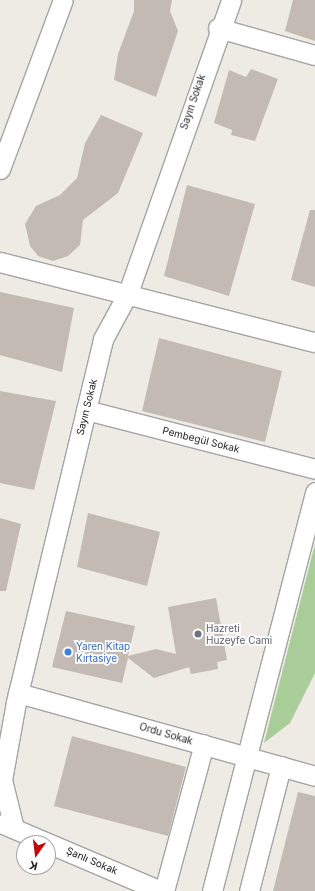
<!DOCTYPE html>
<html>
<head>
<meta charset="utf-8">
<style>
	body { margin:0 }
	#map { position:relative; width:315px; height:891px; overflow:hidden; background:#eeebe4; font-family:Inter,sans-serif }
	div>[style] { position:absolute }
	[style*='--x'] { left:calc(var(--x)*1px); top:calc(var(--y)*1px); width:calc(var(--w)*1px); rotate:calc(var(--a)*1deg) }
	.forest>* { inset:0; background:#a9cd99 }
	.building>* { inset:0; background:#c3bab3 }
	.roads { filter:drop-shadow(1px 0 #a4a4a4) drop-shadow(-1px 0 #a4a4a4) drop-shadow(0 1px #a4a4a4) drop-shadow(0 -1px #a4a4a4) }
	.street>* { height:19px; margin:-9.5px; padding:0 9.5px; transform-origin:9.5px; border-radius:9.5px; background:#fff }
	.dots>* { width:11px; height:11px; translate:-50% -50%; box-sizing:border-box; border:2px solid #fff; border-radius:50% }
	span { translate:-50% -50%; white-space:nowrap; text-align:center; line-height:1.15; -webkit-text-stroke:3.5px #fff; paint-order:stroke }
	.street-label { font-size:10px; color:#1d1d1d }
	.worship-label { font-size:10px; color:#5b616d }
	.left { translate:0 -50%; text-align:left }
	.shop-label { font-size:10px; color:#366cbe }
	.north { position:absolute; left:16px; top:835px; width:40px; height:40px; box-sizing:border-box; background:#fff; border:1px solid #a5a5a5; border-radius:50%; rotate:194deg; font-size:11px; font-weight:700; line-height:16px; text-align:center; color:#1d1d1d }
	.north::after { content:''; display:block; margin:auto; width:14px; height:18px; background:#c60507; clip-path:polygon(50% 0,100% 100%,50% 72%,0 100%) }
</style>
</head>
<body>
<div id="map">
	<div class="forest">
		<div style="clip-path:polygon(315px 544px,315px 673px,290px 723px,264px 743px)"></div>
	</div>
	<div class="building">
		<div style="clip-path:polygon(134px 0,172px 0,170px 11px,178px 31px,156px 97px,114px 80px,118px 54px,134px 11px)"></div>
		<div style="clip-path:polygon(293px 0,315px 0,315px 41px,285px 31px)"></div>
		<div style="clip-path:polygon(251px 69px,278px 79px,255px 141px,231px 135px,232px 130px,214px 123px,229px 70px,246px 77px)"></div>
		<div style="clip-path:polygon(101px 115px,143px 133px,118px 193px,83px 220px,80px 245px,68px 256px,53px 261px,38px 256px,30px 246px,25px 224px,36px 206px,60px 195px,77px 178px,85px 143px)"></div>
		<div style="clip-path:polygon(187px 185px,255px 204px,229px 296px,164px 276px)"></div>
		<div style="clip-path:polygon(310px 210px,315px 210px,315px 287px,291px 280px)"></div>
		<div style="clip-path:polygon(0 292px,74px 308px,62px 372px,0 355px)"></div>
		<div style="clip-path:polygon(159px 338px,282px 371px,265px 442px,142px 411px)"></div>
		<div style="clip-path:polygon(0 391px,56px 401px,34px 490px,0 483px)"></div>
		<div style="clip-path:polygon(88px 513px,160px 532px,147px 586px,77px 567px)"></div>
		<div style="clip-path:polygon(0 518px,21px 524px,6px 591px,0 591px)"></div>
		<div style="clip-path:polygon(216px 598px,227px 660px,217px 662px,218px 669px,191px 674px,189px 667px,154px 678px,128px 658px,122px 683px,52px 667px,66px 611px,135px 626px,128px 656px,156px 649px,176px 654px,168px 607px)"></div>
		<div style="clip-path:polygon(72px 736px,186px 767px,168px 836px,54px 806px)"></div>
		<div style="clip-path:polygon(298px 792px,315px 796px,315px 891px,273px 891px)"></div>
	</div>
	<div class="roads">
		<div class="street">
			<div style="--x:218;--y:28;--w:101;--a:15.6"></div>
			<div style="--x:0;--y:169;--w:180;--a:-69.6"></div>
			<div style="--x:0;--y:262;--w:325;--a:14.3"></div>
			<div style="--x:86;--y:410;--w:236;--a:14.4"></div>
			<div style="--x:18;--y:693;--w:308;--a:15.6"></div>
			<div style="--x:3;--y:824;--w:172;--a:23"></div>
			<div style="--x:14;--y:828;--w:49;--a:-104"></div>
			<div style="--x:2;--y:780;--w:79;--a:-79.8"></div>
			<div style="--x:16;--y:702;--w:373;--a:-76.5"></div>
			<div style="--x:103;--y:339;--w:52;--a:-61.5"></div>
			<div style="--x:128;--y:293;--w:311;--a:-70.6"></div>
			<div style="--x:164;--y:891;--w:152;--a:-74.8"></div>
			<div style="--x:212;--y:891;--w:412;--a:-75.5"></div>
			<div style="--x:249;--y:891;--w:129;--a:-75.6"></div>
		</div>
	</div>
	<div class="dots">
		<div style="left:198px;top:634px;background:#6b7280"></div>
		<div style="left:68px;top:652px;background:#3f7fe0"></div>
	</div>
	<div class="street-label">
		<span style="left:193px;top:102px;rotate:-71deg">Sayın Sokak</span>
		<span style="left:87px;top:407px;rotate:-76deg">Sayın Sokak</span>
		<span style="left:201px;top:440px;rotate:14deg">Pembegül Sokak</span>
		<span style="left:166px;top:734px;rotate:16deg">Ordu Sokak</span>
		<span style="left:92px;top:861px;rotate:23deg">Şanlı Sokak</span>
	</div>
	<div class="worship-label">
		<span class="left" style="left:206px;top:634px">Hazreti<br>Huzeyfe Cami</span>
	</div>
	<div class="shop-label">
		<span class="left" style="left:76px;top:652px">Yaren Kitap<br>Kırtasiye</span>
	</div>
	<div class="north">K</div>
</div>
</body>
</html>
